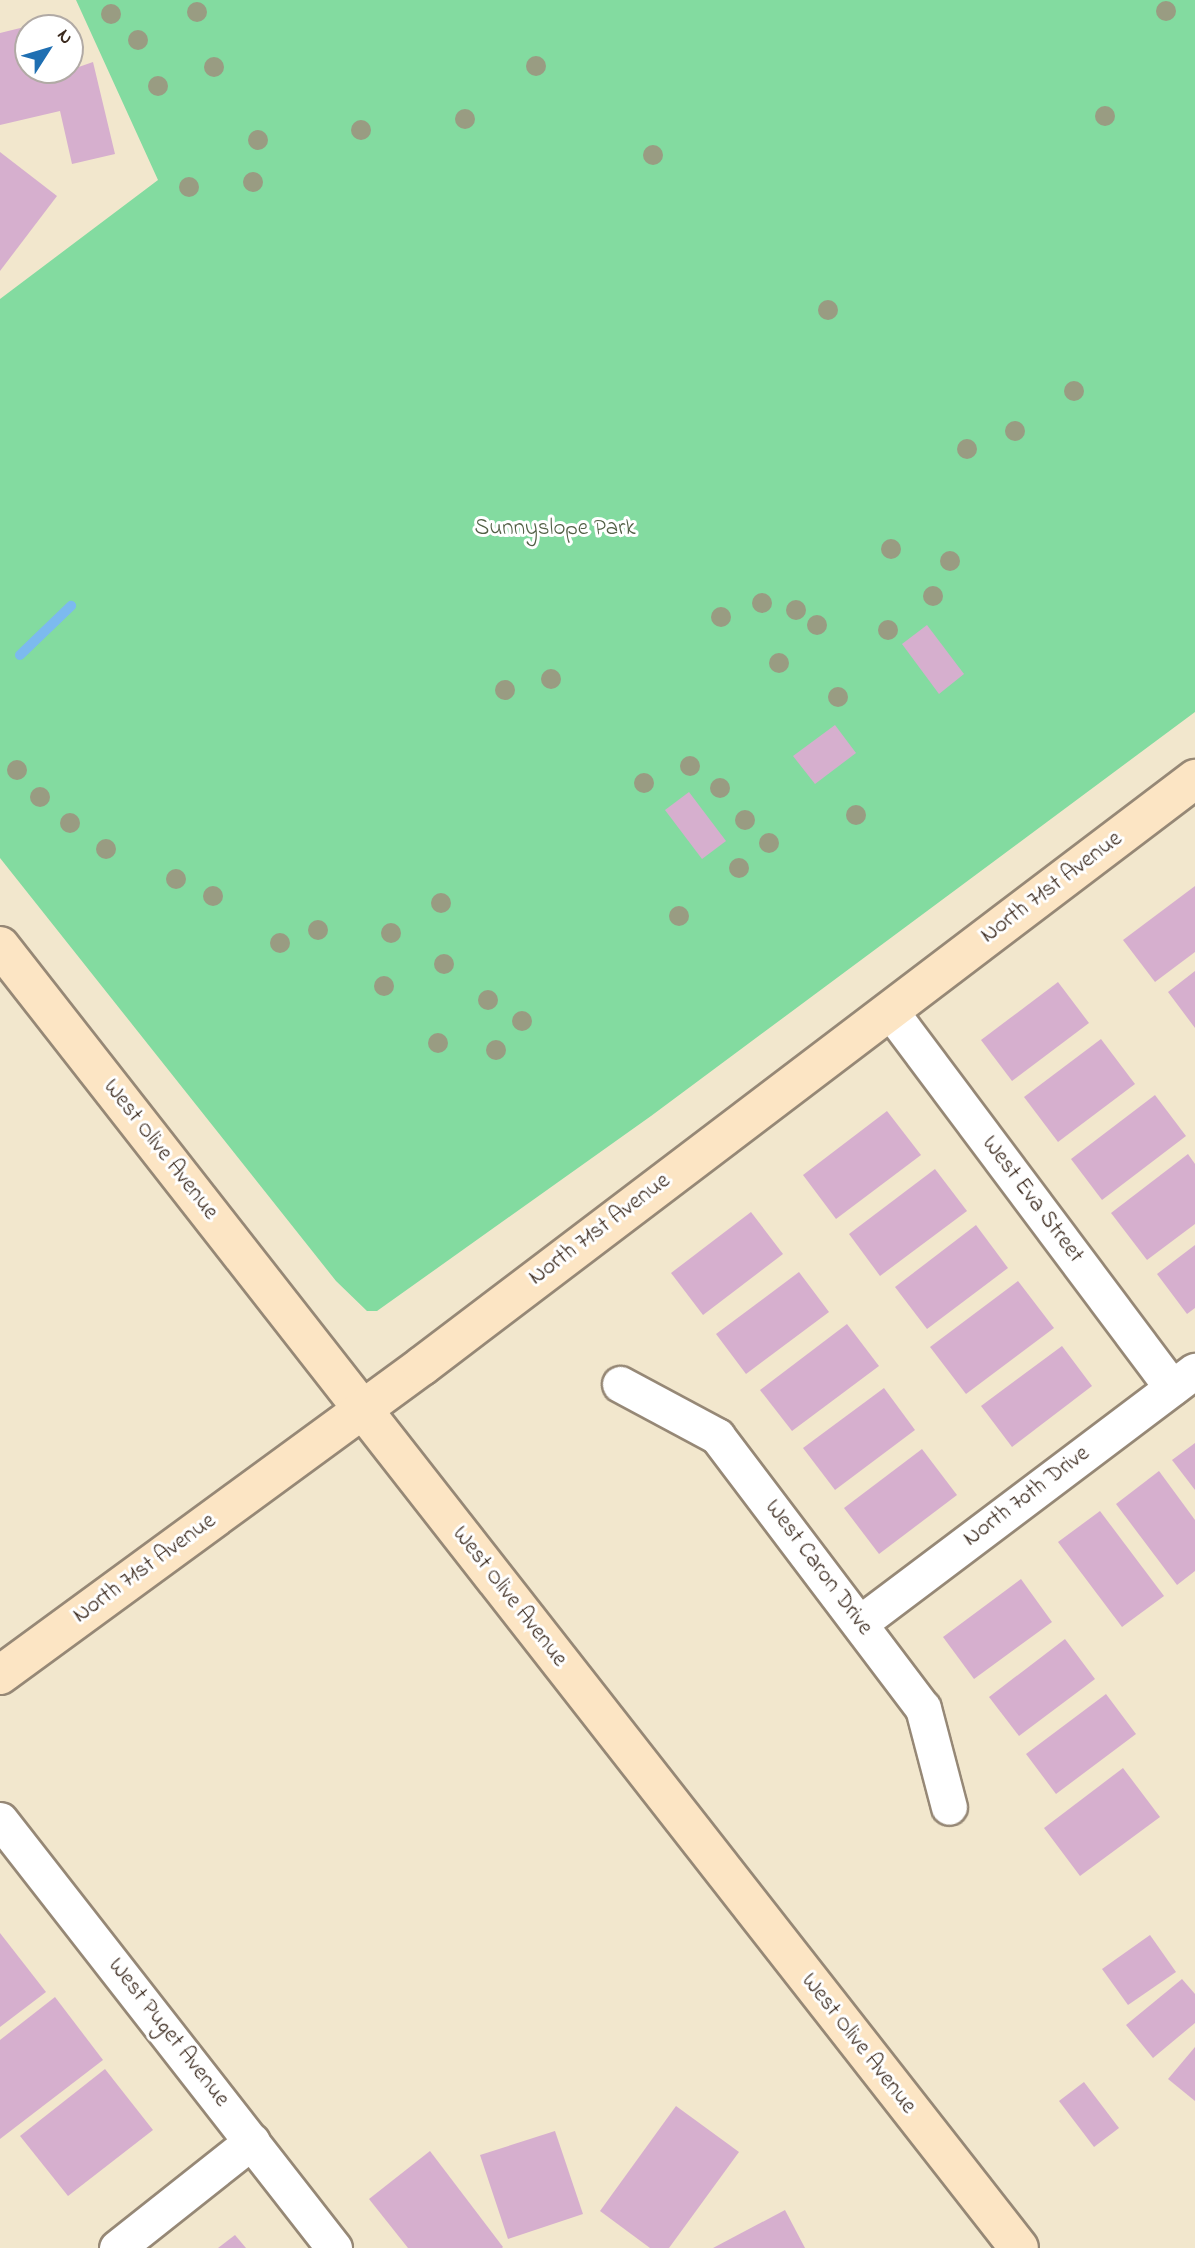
<!DOCTYPE html>
<html>
<head>
<meta charset="utf-8">
<style>
	body { margin:0 }
	#map { position:relative; width:1195px; height:2248px; overflow:hidden; background:#f2e7cd; font-family:"Indie Flower",sans-serif }
	div>[style] { position:absolute }
	[style*='--x'] { left:calc(var(--x)*1px); top:calc(var(--y)*1px); width:calc(var(--w)*1px); rotate:calc(var(--a)*1deg) }
	.green>* { inset:0; background:#83dba0 }
	.stream>* { height:10px; margin:-5px; padding:0 5px; transform-origin:5px; border-radius:5px; background:#7cbaef }
	.building>* { inset:0; background:#d6afce }
	.roads { filter:drop-shadow(2px 0 #968876) drop-shadow(-2px 0 #968876) drop-shadow(0 2px #968876) drop-shadow(0 -2px #968876) }
	.street>* { height:35px; margin:-17.5px; padding:0 17.5px; transform-origin:17.5px; border-radius:17.5px; background:#fff }
	.secondary>* { height:38px; margin:-19px; padding:0 19px; transform-origin:19px; border-radius:19px; background:#fce5c4 }
	.trees>* { width:20px; height:20px; margin:-10px; border-radius:50%; background:#999c82 }
	span { translate:-50% -50%; white-space:nowrap; text-align:center; line-height:1.15; -webkit-text-stroke:6px #fff; paint-order:stroke }
	.park-label { font-size:23px; color:#515f45 }
	.street-label { font-size:23px; color:#3b2a1e }
	.north { position:absolute; left:14px; top:14px; width:70px; height:70px; box-sizing:border-box; background:#fff; border:2px solid #b1aaa5; border-radius:50%; rotate:53deg; font-size:19px; font-weight:700; line-height:28px; text-align:center; color:#3b2a1e }
	.north::after { content:''; display:block; margin:auto; width:24px; height:32px; background:#1f6fb2; clip-path:polygon(50% 0,100% 100%,50% 72%,0 100%) }
</style>
</head>
<body>
<div id="map">
	<div class="green">
		<div style="clip-path:polygon(76px 0,1195px 0,1195px 712px,651px 1116px,377px 1311px,367px 1311px,336px 1281px,0 858px,0 299px,158px 180px)"></div>
	</div>
	<div class="stream">
		<div style="--x:20;--y:655;--w:71;--a:-43.9"></div>
	</div>
	<div class="building">
		<div style="clip-path:polygon(49px 21px,51px 28px,28px 28px,28px 70px,70px 70px,93px 62px,115px 154px,72px 164px,60px 111px,0 125px,0 33px)"></div>
		<div style="clip-path:polygon(0 152px,57px 196px,0 271px)"></div>
		<div style="clip-path:polygon(927px 625px,964px 674px,939px 694px,902px 644px)"></div>
		<div style="clip-path:polygon(835px 725px,856px 753px,815px 784px,793px 756px)"></div>
		<div style="clip-path:polygon(689px 792px,726px 841px,702px 859px,665px 810px)"></div>
		<div style="clip-path:polygon(1195px 886px,1195px 952px,1155px 982px,1123px 940px)"></div>
		<div style="clip-path:polygon(1195px 971px,1195px 1028px,1168px 992px)"></div>
		<div style="clip-path:polygon(1058px 982px,1089px 1023px,1012px 1081px,981px 1040px)"></div>
		<div style="clip-path:polygon(1101px 1039px,1135px 1084px,1058px 1142px,1024px 1097px)"></div>
		<div style="clip-path:polygon(1155px 1095px,1186px 1136px,1102px 1200px,1071px 1159px)"></div>
		<div style="clip-path:polygon(887px 1111px,921px 1155px,836px 1219px,803px 1175px)"></div>
		<div style="clip-path:polygon(1188px 1154px,1195px 1164px,1195px 1224px,1147px 1260px,1111px 1213px)"></div>
		<div style="clip-path:polygon(935px 1169px,967px 1211px,880px 1276px,849px 1234px)"></div>
		<div style="clip-path:polygon(751px 1212px,783px 1254px,703px 1315px,671px 1273px)"></div>
		<div style="clip-path:polygon(976px 1225px,1008px 1268px,927px 1329px,895px 1287px)"></div>
		<div style="clip-path:polygon(1195px 1245px,1195px 1308px,1187px 1314px,1157px 1274px)"></div>
		<div style="clip-path:polygon(799px 1272px,829px 1312px,746px 1374px,716px 1334px)"></div>
		<div style="clip-path:polygon(1018px 1281px,1054px 1328px,966px 1394px,930px 1347px)"></div>
		<div style="clip-path:polygon(847px 1324px,879px 1366px,792px 1431px,760px 1390px)"></div>
		<div style="clip-path:polygon(1062px 1346px,1092px 1386px,1012px 1447px,981px 1406px)"></div>
		<div style="clip-path:polygon(884px 1388px,915px 1430px,835px 1490px,803px 1448px)"></div>
		<div style="clip-path:polygon(1195px 1443px,1195px 1490px,1172px 1460px)"></div>
		<div style="clip-path:polygon(922px 1449px,957px 1495px,879px 1554px,844px 1508px)"></div>
		<div style="clip-path:polygon(1159px 1471px,1195px 1520px,1195px 1571px,1177px 1585px,1116px 1504px)"></div>
		<div style="clip-path:polygon(1100px 1511px,1164px 1596px,1122px 1627px,1058px 1542px)"></div>
		<div style="clip-path:polygon(1021px 1579px,1052px 1622px,974px 1679px,943px 1637px)"></div>
		<div style="clip-path:polygon(1065px 1639px,1095px 1679px,1019px 1736px,989px 1697px)"></div>
		<div style="clip-path:polygon(1106px 1694px,1136px 1734px,1056px 1794px,1026px 1754px)"></div>
		<div style="clip-path:polygon(1123px 1768px,1160px 1817px,1080px 1876px,1044px 1828px)"></div>
		<div style="clip-path:polygon(0 1933px,46px 1992px,0 2027px)"></div>
		<div style="clip-path:polygon(1150px 1935px,1176px 1972px,1128px 2005px,1102px 1969px)"></div>
		<div style="clip-path:polygon(1182px 1979px,1195px 1994px,1195px 2023px,1153px 2058px,1126px 2025px)"></div>
		<div style="clip-path:polygon(55px 1997px,103px 2060px,0 2139px,0 2040px)"></div>
		<div style="clip-path:polygon(1195px 2047px,1195px 2101px,1168px 2079px)"></div>
		<div style="clip-path:polygon(105px 2069px,153px 2130px,68px 2196px,20px 2136px)"></div>
		<div style="clip-path:polygon(1084px 2082px,1119px 2128px,1094px 2147px,1059px 2101px)"></div>
		<div style="clip-path:polygon(676px 2106px,739px 2152px,669px 2248px,650px 2248px,600px 2211px)"></div>
		<div style="clip-path:polygon(555px 2131px,583px 2214px,508px 2239px,480px 2155px)"></div>
		<div style="clip-path:polygon(430px 2151px,503px 2247px,502px 2248px,408px 2248px,369px 2199px)"></div>
		<div style="clip-path:polygon(785px 2210px,805px 2248px,713px 2248px)"></div>
		<div style="clip-path:polygon(235px 2235px,246px 2248px,218px 2248px)"></div>
	</div>
	<div class="roads">
		<div class="street">
			<div style="--x:891;--y:1012;--w:469;--a:53.2"></div>
			<div style="--x:620;--y:1384;--w:110;--a:28.2"></div>
			<div style="--x:717;--y:1436;--w:341;--a:52.9"></div>
			<div style="--x:923;--y:1708;--w:102;--a:75.3"></div>
			<div style="--x:860;--y:1623;--w:419;--a:-37"></div>
			<div style="--x:0;--y:1820;--w:543;--a:52.03"></div>
			<div style="--x:117;--y:2248;--w:172;--a:-38.4"></div>
		</div>
		<div class="secondary">
			<div style="--x:0;--y:946;--w:1653;--a:51.95"></div>
			<div style="--x:0;--y:1675;--w:523;--a:-36.21"></div>
			<div style="--x:422;--y:1366;--w:971;--a:-37.21"></div>
		</div>
	</div>
	<div class="trees">
		<div style="left:1166px;top:11px"></div>
		<div style="left:197px;top:12px"></div>
		<div style="left:111px;top:14px"></div>
		<div style="left:138px;top:40px"></div>
		<div style="left:536px;top:66px"></div>
		<div style="left:214px;top:67px"></div>
		<div style="left:158px;top:86px"></div>
		<div style="left:1105px;top:116px"></div>
		<div style="left:465px;top:119px"></div>
		<div style="left:361px;top:130px"></div>
		<div style="left:258px;top:140px"></div>
		<div style="left:653px;top:155px"></div>
		<div style="left:253px;top:182px"></div>
		<div style="left:189px;top:187px"></div>
		<div style="left:828px;top:310px"></div>
		<div style="left:1074px;top:391px"></div>
		<div style="left:1015px;top:431px"></div>
		<div style="left:967px;top:449px"></div>
		<div style="left:891px;top:549px"></div>
		<div style="left:950px;top:561px"></div>
		<div style="left:933px;top:596px"></div>
		<div style="left:762px;top:603px"></div>
		<div style="left:796px;top:610px"></div>
		<div style="left:721px;top:617px"></div>
		<div style="left:817px;top:625px"></div>
		<div style="left:888px;top:630px"></div>
		<div style="left:779px;top:663px"></div>
		<div style="left:551px;top:679px"></div>
		<div style="left:505px;top:690px"></div>
		<div style="left:838px;top:697px"></div>
		<div style="left:690px;top:766px"></div>
		<div style="left:17px;top:770px"></div>
		<div style="left:644px;top:783px"></div>
		<div style="left:720px;top:788px"></div>
		<div style="left:40px;top:797px"></div>
		<div style="left:856px;top:815px"></div>
		<div style="left:745px;top:820px"></div>
		<div style="left:70px;top:823px"></div>
		<div style="left:769px;top:843px"></div>
		<div style="left:106px;top:849px"></div>
		<div style="left:739px;top:868px"></div>
		<div style="left:176px;top:879px"></div>
		<div style="left:213px;top:896px"></div>
		<div style="left:441px;top:903px"></div>
		<div style="left:679px;top:916px"></div>
		<div style="left:318px;top:930px"></div>
		<div style="left:391px;top:933px"></div>
		<div style="left:280px;top:943px"></div>
		<div style="left:444px;top:964px"></div>
		<div style="left:384px;top:986px"></div>
		<div style="left:488px;top:1000px"></div>
		<div style="left:522px;top:1021px"></div>
		<div style="left:438px;top:1043px"></div>
		<div style="left:496px;top:1050px"></div>
	</div>
	<div class="park-label">
		<span style="left:555px;top:529px">Sunnyslope Park</span>
	</div>
	<div class="street-label">
		<span style="left:1052px;top:888px;rotate:-37deg">North 71st Avenue</span>
		<span style="left:160px;top:1150px;rotate:52deg">West Olive Avenue</span>
		<span style="left:1032px;top:1200px;rotate:53deg">West Eva Street</span>
		<span style="left:600px;top:1230px;rotate:-37deg">North 71st Avenue</span>
		<span style="left:1027px;top:1497px;rotate:-37deg">North 70th Drive</span>
		<span style="left:818px;top:1568px;rotate:53deg">West Caron Drive</span>
		<span style="left:145px;top:1569px;rotate:-36deg">North 71st Avenue</span>
		<span style="left:509px;top:1597px;rotate:52deg">West Olive Avenue</span>
		<span style="left:168px;top:2033px;rotate:52deg">West Puget Avenue</span>
		<span style="left:858px;top:2044px;rotate:52deg">West Olive Avenue</span>
	</div>
	<div class="north">N</div>
</div>
</body>
</html>
